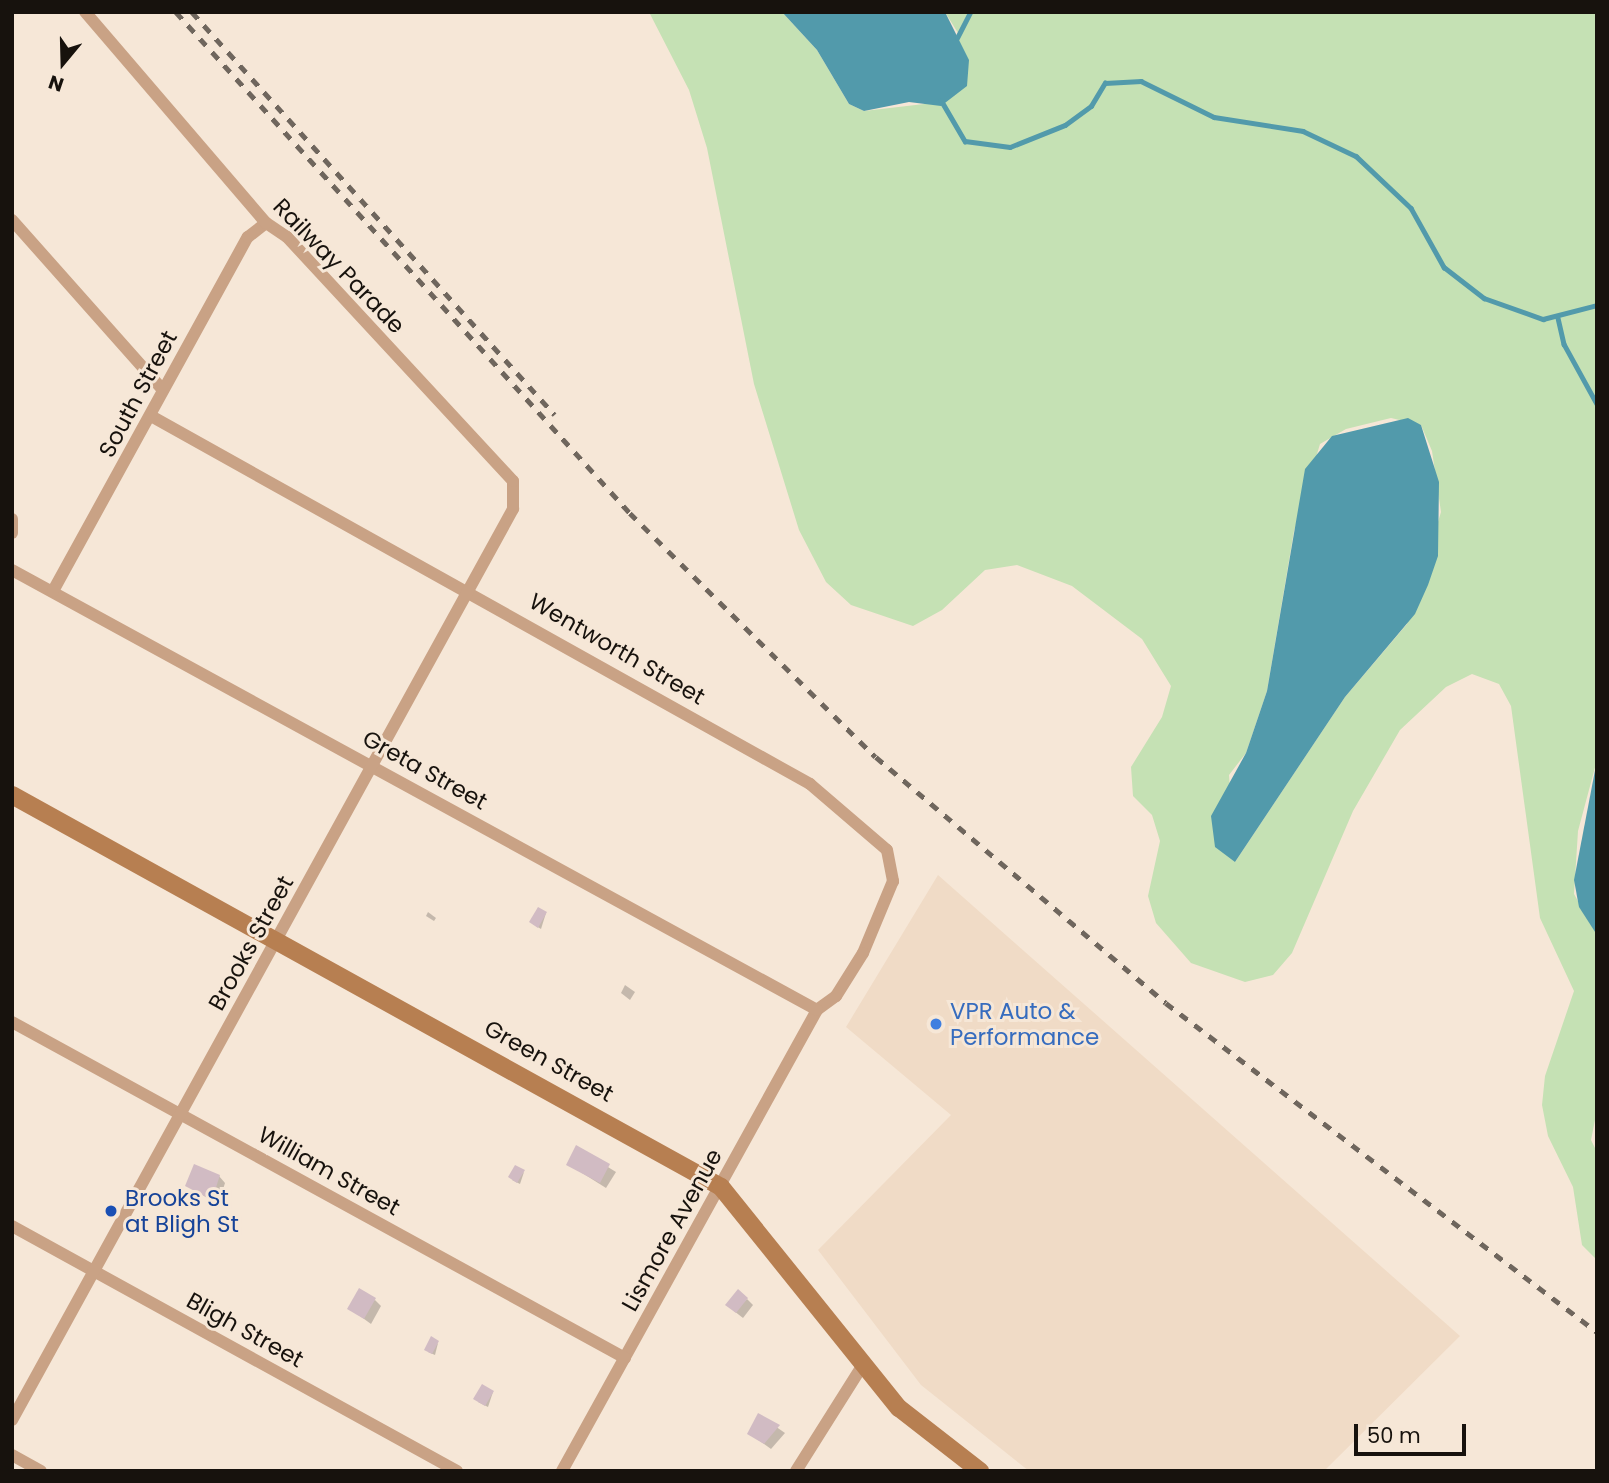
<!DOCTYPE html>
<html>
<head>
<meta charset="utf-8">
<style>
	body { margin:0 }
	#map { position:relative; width:1609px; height:1483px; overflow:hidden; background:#f6e7d7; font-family:Poppins,sans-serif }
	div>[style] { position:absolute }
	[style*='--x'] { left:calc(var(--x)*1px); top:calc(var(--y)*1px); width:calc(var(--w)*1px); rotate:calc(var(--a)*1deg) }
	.built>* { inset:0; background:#f0dbc6 }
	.green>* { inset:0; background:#c5e1b4 }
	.water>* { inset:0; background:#529aab }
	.shadow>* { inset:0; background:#0003 }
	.stream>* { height:4.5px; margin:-2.25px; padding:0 2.25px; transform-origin:2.25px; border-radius:2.25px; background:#529aab }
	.building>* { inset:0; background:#d1bbc3 }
	.street>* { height:12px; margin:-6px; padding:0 6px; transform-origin:6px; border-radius:6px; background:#c9a285 }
	.secondary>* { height:18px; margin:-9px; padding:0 9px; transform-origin:9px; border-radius:9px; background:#b77f51 }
	.rail>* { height:4.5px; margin-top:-2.25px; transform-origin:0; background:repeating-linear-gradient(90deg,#6f665d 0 9px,transparent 0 18px) }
	.dots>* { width:19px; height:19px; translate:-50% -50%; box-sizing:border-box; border:4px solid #f6e7d7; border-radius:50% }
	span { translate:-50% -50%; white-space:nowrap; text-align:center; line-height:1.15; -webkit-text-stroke:6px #f6e7d7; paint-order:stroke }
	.street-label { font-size:23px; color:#17120d }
	.shop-label { font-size:23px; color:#366cbe }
	.left { translate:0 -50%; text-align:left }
	.transit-label { font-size:23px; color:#164399 }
	.frame { position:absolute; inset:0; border:14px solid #17120d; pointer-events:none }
	.north { position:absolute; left:28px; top:28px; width:70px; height:70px; -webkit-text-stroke:5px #f6e7d7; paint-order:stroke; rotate:199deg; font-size:19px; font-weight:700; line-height:28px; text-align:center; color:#17120d }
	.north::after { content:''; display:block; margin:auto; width:24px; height:32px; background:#17120d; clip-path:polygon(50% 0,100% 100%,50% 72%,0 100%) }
	.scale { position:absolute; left:1354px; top:1424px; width:112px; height:32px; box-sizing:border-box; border:4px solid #17120d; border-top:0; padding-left:9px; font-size:21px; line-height:24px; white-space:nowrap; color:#17120d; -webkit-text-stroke:5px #f6e7d7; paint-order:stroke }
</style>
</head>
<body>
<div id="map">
	<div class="built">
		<div style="clip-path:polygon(938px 875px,1460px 1336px,1324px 1471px,1029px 1471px,921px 1385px,818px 1250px,951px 1115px,846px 1027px)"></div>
	</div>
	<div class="green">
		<div style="clip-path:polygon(evenodd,649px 12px,782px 12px,817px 50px,849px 104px,864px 111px,924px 104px,958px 33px,945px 12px,1597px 12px,1597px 760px,1578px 831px,1574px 894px,1597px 935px,1597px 1110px,1591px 1140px,1597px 1152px,1597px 1260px,1582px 1245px,1573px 1187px,1548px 1136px,1542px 1105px,1545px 1076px,1574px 991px,1540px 918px,1511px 706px,1499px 684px,1472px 674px,1446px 687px,1400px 730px,1353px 811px,1292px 953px,1273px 975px,1245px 982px,1191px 963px,1156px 923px,1148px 896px,1160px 841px,1152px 815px,1133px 796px,1131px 767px,1162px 717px,1171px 686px,1142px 639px,1072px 586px,1017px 565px,985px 570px,942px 610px,913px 626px,851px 605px,826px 582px,799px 530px,754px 384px,707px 148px,689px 90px,649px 12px,1391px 418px,1421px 425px,1432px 451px,1441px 512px,1407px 624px,1345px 697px,1235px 862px,1229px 775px,1246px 753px,1267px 691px,1294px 531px,1320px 444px,1346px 429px,1391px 418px)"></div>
	</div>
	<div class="water">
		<div style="clip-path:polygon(782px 12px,945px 12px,969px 60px,967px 86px,941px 106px,909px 102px,864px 111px,849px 104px,817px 50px)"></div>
		<div style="clip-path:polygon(1408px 418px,1421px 425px,1439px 482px,1438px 556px,1428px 585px,1415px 614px,1345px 697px,1235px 862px,1215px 847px,1211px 816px,1246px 753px,1267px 691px,1305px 469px,1332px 436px)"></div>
		<div style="clip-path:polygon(1597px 760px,1597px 935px,1579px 907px,1574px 880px)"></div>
	</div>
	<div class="shadow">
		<div style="clip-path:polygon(428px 912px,436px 918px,434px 921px,426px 916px)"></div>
		<div style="clip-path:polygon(546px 913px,541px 929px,533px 924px)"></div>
		<div style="clip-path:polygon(625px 985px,635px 992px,630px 1000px,621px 993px)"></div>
		<div style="clip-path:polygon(577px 1148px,616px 1172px,606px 1188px,568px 1164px)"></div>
		<div style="clip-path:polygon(524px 1172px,520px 1184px,512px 1180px)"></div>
		<div style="clip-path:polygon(219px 1176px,225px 1183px,218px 1205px,187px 1185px)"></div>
		<div style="clip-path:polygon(747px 1299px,753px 1305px,743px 1318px,734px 1311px)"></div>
		<div style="clip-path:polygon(375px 1300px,381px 1306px,371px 1324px,349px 1308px)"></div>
		<div style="clip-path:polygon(438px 1343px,435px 1355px,428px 1352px)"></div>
		<div style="clip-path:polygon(493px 1392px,488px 1407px,478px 1402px)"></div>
		<div style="clip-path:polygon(759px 1415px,785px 1433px,771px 1449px,749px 1433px)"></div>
	</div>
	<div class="stream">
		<div style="--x:957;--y:38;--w:29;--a:-63"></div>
		<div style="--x:941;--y:100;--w:48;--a:59.7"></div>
		<div style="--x:965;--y:141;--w:45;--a:7.6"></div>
		<div style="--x:1010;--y:147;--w:59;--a:-21.8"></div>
		<div style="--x:1065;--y:125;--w:32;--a:-36"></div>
		<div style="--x:1091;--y:106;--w:27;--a:-59"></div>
		<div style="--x:1105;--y:83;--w:36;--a:-3"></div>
		<div style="--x:1141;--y:81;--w:81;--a:26.3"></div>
		<div style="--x:1214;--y:117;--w:90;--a:8.9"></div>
		<div style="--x:1303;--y:131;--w:59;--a:25.3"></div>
		<div style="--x:1356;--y:156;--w:76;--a:43.4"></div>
		<div style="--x:1411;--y:208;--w:68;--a:60.8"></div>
		<div style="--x:1444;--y:267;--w:51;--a:37.8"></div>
		<div style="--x:1484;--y:298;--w:63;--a:19.6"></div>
		<div style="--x:1543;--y:319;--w:56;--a:-14.5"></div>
		<div style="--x:1558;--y:318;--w:27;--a:77"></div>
		<div style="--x:1564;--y:344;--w:68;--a:61.2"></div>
	</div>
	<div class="building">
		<div style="clip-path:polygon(538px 907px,547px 912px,538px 928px,529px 922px)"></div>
		<div style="clip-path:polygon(576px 1145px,610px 1164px,600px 1183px,566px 1165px)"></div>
		<div style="clip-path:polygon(194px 1164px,220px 1175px,212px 1200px,185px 1186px)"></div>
		<div style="clip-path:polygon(515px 1165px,525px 1170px,517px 1183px,508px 1177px)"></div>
		<div style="clip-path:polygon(359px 1288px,376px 1298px,364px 1319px,347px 1309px)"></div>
		<div style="clip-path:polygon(738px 1289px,748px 1298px,736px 1313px,725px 1305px)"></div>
		<div style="clip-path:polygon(431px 1336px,439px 1341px,432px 1354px,424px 1350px)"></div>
		<div style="clip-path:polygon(482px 1384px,494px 1391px,485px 1406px,473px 1399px)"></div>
		<div style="clip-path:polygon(758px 1413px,780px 1425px,764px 1444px,747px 1434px)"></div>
	</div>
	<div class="street">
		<div style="--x:12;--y:220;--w:227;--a:48.4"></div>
		<div style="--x:151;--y:416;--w:755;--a:29.18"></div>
		<div style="--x:810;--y:784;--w:101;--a:40.6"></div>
		<div style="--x:887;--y:850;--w:32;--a:79"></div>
		<div style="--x:893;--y:881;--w:78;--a:112.6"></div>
		<div style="--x:863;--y:953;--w:51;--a:122.1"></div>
		<div style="--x:836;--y:996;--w:24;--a:144"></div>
		<div style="--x:817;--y:1010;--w:527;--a:118.95"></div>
		<div style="--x:12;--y:519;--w:14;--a:90"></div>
		<div style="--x:12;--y:570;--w:917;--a:28.66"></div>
		<div style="--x:53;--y:591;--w:404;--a:-61.2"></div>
		<div style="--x:248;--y:237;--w:23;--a:-38"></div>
		<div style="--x:12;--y:1022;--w:699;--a:28.73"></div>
		<div style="--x:12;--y:1226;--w:508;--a:28.84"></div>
		<div style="--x:12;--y:1420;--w:1040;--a:-61.19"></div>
		<div style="--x:513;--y:509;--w:28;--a:-90"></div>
		<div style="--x:513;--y:481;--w:333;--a:-132.8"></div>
		<div style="--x:287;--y:237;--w:25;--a:-146"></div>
		<div style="--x:266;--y:223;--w:278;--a:-130.6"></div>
		<div style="--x:12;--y:1455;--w:33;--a:29"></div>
		<div style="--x:796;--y:1471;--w:128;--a:-57.8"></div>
	</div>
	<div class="secondary">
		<div style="--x:12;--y:795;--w:810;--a:28.94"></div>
		<div style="--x:721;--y:1187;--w:284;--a:51.2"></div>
		<div style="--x:899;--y:1408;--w:103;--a:37.9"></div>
	</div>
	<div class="rail">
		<div style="--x:176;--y:12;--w:676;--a:47.82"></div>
		<div style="--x:630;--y:513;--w:346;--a:44.8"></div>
		<div style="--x:876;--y:757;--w:380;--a:40.3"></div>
		<div style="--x:1166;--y:1003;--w:542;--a:37.36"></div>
		<div style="--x:192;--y:12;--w:542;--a:47.99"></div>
	</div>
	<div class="dots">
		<div style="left:936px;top:1024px;background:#3f7fe0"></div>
		<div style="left:111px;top:1211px;background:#1a4fb4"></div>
	</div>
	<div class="street-label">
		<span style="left:339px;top:266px;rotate:46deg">Railway Parade</span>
		<span style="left:138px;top:394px;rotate:-62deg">South Street</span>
		<span style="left:617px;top:649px;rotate:30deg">Wentworth Street</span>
		<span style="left:425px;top:770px;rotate:29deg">Greta Street</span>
		<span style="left:251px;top:943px;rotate:-61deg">Brooks Street</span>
		<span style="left:549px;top:1061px;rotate:29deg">Green Street</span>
		<span style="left:329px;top:1171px;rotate:29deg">William Street</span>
		<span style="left:672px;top:1230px;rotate:-61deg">Lismore Avenue</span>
		<span style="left:245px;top:1330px;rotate:29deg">Bligh Street</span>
	</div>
	<div class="shop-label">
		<span class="left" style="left:950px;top:1024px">VPR Auto &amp;<br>Performance</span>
	</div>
	<div class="transit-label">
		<span class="left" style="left:125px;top:1211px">Brooks St<br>at Bligh St</span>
	</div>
	<div class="frame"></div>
	<div class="north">N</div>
	<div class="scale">50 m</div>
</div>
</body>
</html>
